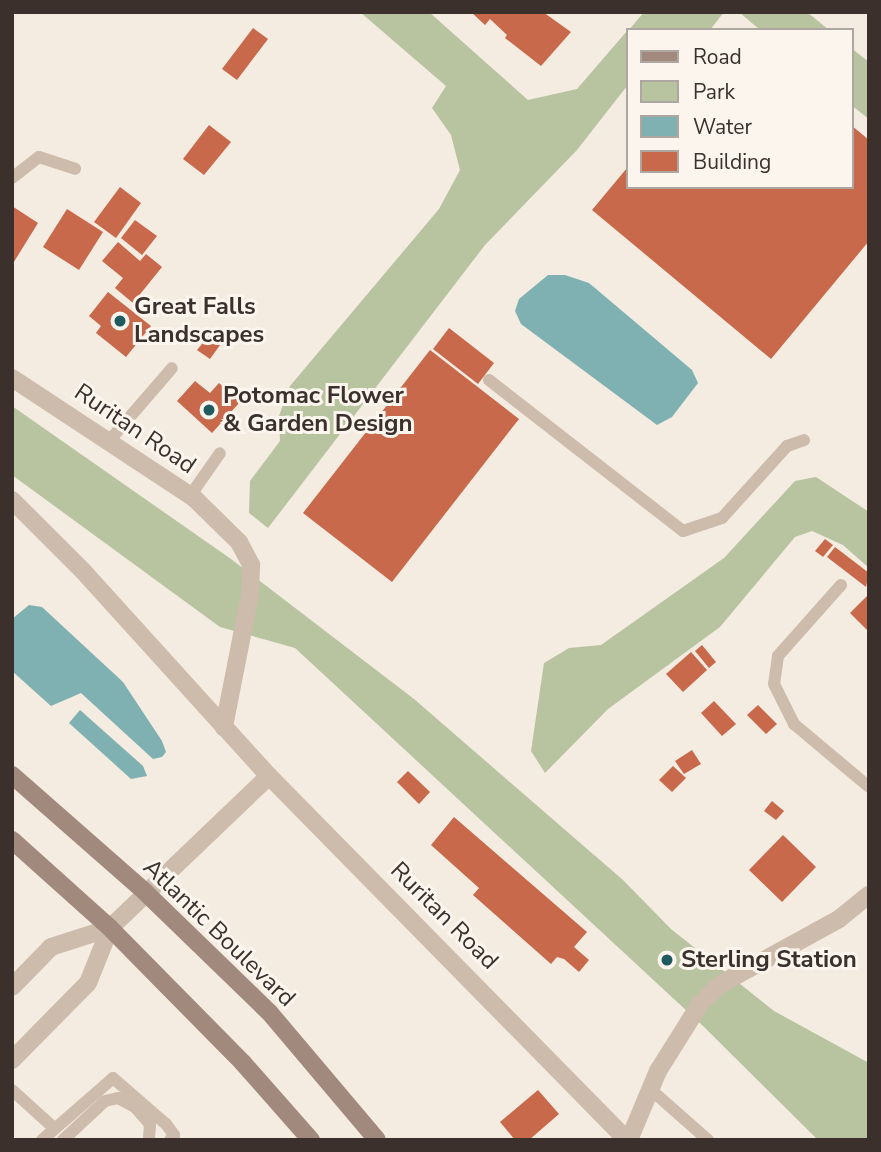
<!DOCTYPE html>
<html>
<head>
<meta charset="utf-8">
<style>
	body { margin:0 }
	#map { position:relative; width:881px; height:1152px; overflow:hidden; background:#f4ebe1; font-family:"Nunito Sans",sans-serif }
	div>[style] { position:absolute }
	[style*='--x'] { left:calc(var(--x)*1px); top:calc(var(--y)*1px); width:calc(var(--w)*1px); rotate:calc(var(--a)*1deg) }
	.green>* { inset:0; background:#b8c4a0 }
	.water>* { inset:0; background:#7fb0b2 }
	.building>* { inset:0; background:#c8694b }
	.lane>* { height:12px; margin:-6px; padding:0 6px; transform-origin:6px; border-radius:6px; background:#cdbbac }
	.street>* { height:18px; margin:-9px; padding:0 9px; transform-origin:9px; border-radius:9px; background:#cdbbac }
	.secondary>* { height:18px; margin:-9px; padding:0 9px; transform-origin:9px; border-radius:9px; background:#a18a7d }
	.dots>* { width:19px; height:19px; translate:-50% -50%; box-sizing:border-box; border:4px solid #fbf5ee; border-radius:50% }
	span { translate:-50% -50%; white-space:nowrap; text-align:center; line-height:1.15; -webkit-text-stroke:6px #fbf5ee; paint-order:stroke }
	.poi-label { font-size:24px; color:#3b302b; font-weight:700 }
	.left { translate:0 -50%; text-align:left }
	.street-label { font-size:24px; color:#3b302b }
	.frame { position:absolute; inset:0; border:14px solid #3b302b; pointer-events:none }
	.legend { position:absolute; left:626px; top:28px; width:228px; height:161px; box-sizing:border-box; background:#fbf5ee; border:2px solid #aea6a0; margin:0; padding:9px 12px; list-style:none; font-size:21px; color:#3b302b }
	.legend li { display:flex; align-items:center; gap:14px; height:35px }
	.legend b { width:35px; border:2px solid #aea6a0 }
</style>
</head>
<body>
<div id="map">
	<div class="green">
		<div style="clip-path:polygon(360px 12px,429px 12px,528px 100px,577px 89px,627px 31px,627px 86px,577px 150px,485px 245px,268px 528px,249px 513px,250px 481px,280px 441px,279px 416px,290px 386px,439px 209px,460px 170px,451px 135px,432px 108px,446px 86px)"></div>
		<div style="clip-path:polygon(644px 12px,724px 12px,710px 30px,629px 30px)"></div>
		<div style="clip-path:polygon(739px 12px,807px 12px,829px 30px,760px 30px)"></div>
		<div style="clip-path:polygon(851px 48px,869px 62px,869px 119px,851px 105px)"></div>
		<div style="clip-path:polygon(12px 406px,231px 559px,414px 699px,623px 880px,671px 929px,774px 1011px,869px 1063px,869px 1140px,818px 1140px,702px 1025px,295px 648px,220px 627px,12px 475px)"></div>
		<div style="clip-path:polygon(816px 477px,869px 512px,869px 568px,843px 545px,812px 531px,795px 537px,720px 627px,608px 709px,545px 773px,531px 751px,544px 663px,569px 648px,601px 645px,724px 558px,795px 481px)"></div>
	</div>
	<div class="water">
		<div style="clip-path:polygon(548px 275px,565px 275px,589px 283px,692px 370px,698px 383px,672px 417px,657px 425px,521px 324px,515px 311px,519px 299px)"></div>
		<div style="clip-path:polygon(29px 605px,42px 607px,123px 682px,162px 741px,166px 752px,162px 757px,153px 759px,81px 693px,51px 706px,12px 671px,12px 619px)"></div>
		<div style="clip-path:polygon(80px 710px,143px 766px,147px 776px,131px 779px,69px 723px)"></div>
	</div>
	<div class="building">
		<div style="clip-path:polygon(471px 12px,543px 12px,571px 32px,541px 66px,505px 38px,507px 35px,490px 19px,485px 25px)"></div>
		<div style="clip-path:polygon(253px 28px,268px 39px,237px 80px,222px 69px)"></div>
		<div style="clip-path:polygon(209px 125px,231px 142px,204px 175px,183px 159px)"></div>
		<div style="clip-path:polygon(851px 125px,869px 140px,869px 241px,771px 359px,592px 210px,627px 168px,627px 187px,851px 187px)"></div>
		<div style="clip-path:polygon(120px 187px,141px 203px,116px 238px,94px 222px)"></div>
		<div style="clip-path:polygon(12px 206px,38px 223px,12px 265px)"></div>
		<div style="clip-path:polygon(67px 209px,103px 232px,79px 270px,43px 247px)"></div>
		<div style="clip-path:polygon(135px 220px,157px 236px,142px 255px,121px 238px)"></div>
		<div style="clip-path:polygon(118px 242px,140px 261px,146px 254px,162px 267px,133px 303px,115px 288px,123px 278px,102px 261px)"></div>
		<div style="clip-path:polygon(108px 292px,151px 326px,126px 357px,96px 333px,101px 326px,89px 316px)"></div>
		<div style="clip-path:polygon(449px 328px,494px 363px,478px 384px,433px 349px)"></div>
		<div style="clip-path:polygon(211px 333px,223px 341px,210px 359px,197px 350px)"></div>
		<div style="clip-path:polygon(430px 350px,519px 419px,392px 582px,303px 513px)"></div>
		<div style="clip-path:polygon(195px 381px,210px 393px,219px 383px,240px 402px,212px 433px,177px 401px)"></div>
		<div style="clip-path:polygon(825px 539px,833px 545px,823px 557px,815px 551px)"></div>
		<div style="clip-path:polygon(835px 547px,869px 573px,866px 587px,827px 557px)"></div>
		<div style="clip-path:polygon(869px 594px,869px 632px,850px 613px)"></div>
		<div style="clip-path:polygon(702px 645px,716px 662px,709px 668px,695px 651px)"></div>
		<div style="clip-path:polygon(691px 652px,707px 670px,683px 692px,666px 674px)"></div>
		<div style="clip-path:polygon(714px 701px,736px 724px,722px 736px,701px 713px)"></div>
		<div style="clip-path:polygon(758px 705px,777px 724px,766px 734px,747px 715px)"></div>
		<div style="clip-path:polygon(692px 750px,701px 764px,684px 774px,675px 761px)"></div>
		<div style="clip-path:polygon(673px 766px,686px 778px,672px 792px,659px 780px)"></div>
		<div style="clip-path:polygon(408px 771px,430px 792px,419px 804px,397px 782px)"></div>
		<div style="clip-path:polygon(772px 801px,784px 811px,776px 820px,764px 811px)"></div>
		<div style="clip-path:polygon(454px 817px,587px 932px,574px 947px,589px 960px,579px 972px,564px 959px,557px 957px,551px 964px,473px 895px,479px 888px,431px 845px)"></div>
		<div style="clip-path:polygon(783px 835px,816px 867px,782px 902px,749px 870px)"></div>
		<div style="clip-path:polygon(538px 1090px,559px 1114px,529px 1140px,515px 1140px,500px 1122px)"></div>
	</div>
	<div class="lane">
		<div style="--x:12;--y:178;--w:34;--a:-38"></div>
		<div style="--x:39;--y:157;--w:38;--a:18"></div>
		<div style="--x:489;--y:380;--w:246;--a:37.9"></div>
		<div style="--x:683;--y:531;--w:41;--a:-18.4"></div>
		<div style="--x:722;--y:518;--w:97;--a:-47.9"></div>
		<div style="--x:787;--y:446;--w:18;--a:-19"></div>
		<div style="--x:109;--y:441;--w:96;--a:-49.2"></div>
		<div style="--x:190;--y:496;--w:52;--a:-55.1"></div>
		<div style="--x:841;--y:585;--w:95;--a:131.6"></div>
		<div style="--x:778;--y:656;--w:28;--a:98"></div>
		<div style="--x:774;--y:684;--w:45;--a:63.4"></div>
		<div style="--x:794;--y:724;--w:98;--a:40"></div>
		<div style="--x:649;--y:1088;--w:79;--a:41.4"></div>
		<div style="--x:12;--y:1090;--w:57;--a:42.1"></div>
		<div style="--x:42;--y:1140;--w:94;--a:-41.1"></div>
		<div style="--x:113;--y:1078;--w:70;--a:41"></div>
		<div style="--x:166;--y:1124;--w:14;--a:54"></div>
		<div style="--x:174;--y:1135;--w:6;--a:129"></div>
		<div style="--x:63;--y:1140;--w:57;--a:-42.9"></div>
		<div style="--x:105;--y:1101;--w:13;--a:-13"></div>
		<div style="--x:118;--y:1098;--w:19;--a:28"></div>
		<div style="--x:135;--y:1107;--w:23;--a:49"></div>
		<div style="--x:150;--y:1124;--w:16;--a:94"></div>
	</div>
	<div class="street">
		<div style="--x:12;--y:378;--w:218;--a:33.4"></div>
		<div style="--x:194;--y:498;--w:63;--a:44.4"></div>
		<div style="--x:239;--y:542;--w:26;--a:62"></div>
		<div style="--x:251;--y:565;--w:29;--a:92"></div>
		<div style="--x:250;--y:594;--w:136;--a:101.1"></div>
		<div style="--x:12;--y:500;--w:100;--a:45"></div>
		<div style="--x:83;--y:571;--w:277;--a:47.8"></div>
		<div style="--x:269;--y:776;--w:511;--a:45.48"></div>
		<div style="--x:12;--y:987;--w:56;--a:-45.7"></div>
		<div style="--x:51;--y:947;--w:62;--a:-17.9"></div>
		<div style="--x:12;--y:1060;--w:108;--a:-45.4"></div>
		<div style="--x:88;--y:983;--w:59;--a:-68.2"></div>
		<div style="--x:110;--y:928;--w:220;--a:-43.7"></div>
		<div style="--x:629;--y:1140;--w:75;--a:-67.2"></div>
		<div style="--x:658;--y:1071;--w:79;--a:-57.9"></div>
		<div style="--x:700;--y:1004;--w:27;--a:-45"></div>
		<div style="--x:719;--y:985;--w:137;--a:-28.8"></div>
		<div style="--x:839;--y:919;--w:38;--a:-39"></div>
	</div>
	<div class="secondary">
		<div style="--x:12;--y:775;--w:177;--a:41.3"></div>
		<div style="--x:145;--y:892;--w:173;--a:44.1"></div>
		<div style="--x:269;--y:1012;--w:167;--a:49.8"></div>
		<div style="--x:12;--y:840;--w:132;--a:41.9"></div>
		<div style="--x:110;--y:928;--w:190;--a:45.4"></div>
		<div style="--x:243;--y:1063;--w:103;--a:48.6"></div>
	</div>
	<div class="dots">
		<div style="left:120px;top:321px;background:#1f5a5e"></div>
		<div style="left:209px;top:410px;background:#1f5a5e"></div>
		<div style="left:667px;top:960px;background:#1f5a5e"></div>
	</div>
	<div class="poi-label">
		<span class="left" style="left:134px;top:321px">Great Falls<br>Landscapes</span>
		<span class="left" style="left:223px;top:410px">Potomac Flower<br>&amp; Garden Design</span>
		<span class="left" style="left:681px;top:960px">Sterling Station</span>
	</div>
	<div class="street-label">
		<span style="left:135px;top:429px;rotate:34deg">Ruritan Road</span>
		<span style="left:444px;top:916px;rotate:45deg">Ruritan Road</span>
		<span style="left:219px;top:933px;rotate:44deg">Atlantic Boulevard</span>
	</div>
	<div class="frame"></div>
	<ul class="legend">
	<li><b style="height:9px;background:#a18a7d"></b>Road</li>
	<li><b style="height:19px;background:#b8c4a0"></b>Park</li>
	<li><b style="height:19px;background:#7fb0b2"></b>Water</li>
	<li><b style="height:19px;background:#c8694b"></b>Building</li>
	</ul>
</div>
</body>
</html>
